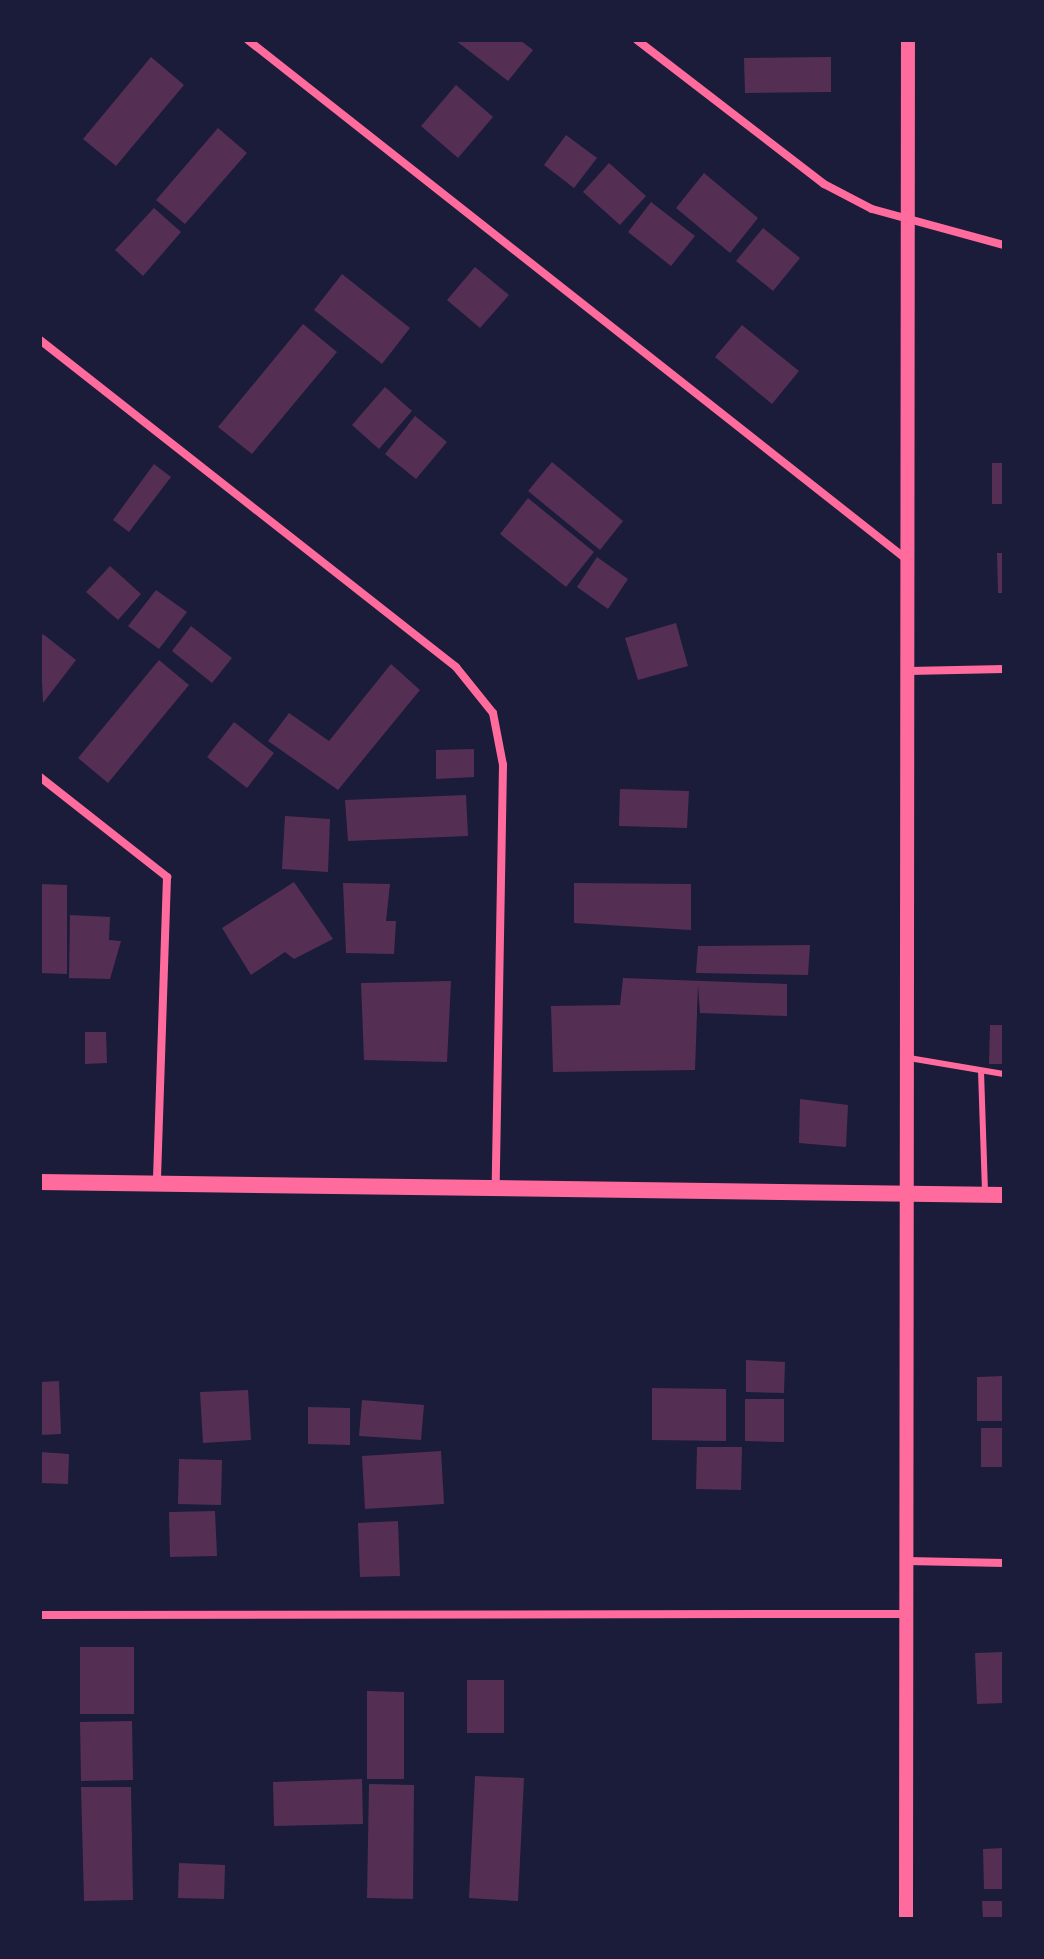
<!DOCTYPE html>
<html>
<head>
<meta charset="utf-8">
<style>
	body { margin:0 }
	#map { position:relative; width:1044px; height:1959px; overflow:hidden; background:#1b1b3a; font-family:Spectral,serif }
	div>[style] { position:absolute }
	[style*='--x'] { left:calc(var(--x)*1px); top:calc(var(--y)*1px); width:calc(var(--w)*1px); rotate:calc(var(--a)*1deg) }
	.building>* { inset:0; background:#542f53 }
	.service>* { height:6px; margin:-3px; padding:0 3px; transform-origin:3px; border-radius:3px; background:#ff6b9d }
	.minor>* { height:8px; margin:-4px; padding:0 4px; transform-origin:4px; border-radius:4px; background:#ff6b9d }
	.tertiary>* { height:14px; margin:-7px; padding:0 7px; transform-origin:7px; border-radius:7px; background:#ff6b9d }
	.secondary>* { height:16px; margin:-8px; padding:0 8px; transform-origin:8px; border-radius:8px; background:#ff6b9d }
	span { translate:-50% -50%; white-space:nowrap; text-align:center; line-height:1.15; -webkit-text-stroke:6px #1b1b3a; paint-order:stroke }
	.frame { position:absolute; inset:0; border:42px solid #1b1b3a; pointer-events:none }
</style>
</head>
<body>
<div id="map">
	<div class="building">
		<div style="clip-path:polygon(455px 40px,520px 40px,533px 50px,508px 81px)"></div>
		<div style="clip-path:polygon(151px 57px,184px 85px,116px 166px,83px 139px)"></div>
		<div style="clip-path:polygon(831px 57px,831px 92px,745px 93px,744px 58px)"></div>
		<div style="clip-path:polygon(456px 85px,493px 117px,458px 158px,421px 126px)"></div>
		<div style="clip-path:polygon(218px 128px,247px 153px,185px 224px,156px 200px)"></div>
		<div style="clip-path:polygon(566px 135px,597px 158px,574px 188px,544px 165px)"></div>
		<div style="clip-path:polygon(609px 163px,646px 196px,620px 225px,583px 192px)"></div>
		<div style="clip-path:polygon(704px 173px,758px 218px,730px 253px,676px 208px)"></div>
		<div style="clip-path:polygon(651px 202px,695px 236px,671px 266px,628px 232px)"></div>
		<div style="clip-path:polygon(154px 208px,181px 232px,143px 276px,115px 250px)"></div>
		<div style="clip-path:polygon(763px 228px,800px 258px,773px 291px,736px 261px)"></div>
		<div style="clip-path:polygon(475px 267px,509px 295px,480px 328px,447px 300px)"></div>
		<div style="clip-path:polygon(342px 274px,410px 328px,382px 364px,314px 310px)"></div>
		<div style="clip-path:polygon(303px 324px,337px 352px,252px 454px,218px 427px)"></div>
		<div style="clip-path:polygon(742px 325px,799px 371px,772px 404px,715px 357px)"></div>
		<div style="clip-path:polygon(385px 387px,412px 411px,379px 449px,352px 425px)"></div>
		<div style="clip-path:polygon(415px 416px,447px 442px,416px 479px,385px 454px)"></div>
		<div style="clip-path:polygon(552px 462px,623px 521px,600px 550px,528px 491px)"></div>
		<div style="clip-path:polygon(992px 463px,1004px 463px,1004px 504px,992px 504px)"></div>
		<div style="clip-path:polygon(154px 464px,171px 477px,129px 532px,113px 520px)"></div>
		<div style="clip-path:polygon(528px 498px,594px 552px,566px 587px,500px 534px)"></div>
		<div style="clip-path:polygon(997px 553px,1004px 553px,1004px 593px,998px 593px)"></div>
		<div style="clip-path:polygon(597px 557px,628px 579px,608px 609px,577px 587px)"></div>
		<div style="clip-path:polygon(110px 566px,141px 594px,118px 620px,86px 592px)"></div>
		<div style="clip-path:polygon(156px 590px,187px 612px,159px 649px,128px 626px)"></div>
		<div style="clip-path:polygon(676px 623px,688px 666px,638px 680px,625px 638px)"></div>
		<div style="clip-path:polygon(191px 626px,232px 658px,212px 683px,172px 651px)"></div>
		<div style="clip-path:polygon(43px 634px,76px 660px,43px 703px,40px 639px)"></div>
		<div style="clip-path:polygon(159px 660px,189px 685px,108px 783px,78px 758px)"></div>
		<div style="clip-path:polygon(391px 664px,420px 690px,338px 790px,268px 741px,289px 713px,329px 741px)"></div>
		<div style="clip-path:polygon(234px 722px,274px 753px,247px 788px,207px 757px)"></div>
		<div style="clip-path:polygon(474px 749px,474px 777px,436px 779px,436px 750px)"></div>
		<div style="clip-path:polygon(620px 789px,689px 791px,687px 828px,619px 826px)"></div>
		<div style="clip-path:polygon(466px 795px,468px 836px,348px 841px,345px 800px)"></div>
		<div style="clip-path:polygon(285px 816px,330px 819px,328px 872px,282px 869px)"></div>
		<div style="clip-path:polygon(294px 882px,333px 939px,294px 959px,285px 952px,251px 975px,222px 928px)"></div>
		<div style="clip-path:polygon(343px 883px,390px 884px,386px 921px,396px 921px,394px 954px,346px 953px)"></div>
		<div style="clip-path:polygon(574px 883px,691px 884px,691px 930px,574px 923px)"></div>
		<div style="clip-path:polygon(40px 884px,67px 885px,67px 974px,40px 973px)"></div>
		<div style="clip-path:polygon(70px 915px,110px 917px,109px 940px,121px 941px,110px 979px,69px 978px)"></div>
		<div style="clip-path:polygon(810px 945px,808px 975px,696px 973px,698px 946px)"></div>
		<div style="clip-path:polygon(623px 978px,787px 984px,787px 1016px,700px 1013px,698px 985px,695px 1070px,553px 1072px,551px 1006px,620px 1005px)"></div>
		<div style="clip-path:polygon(451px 981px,447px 1062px,364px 1060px,361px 983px)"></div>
		<div style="clip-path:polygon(990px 1025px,1004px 1025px,1004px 1064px,989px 1064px)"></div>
		<div style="clip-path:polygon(85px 1032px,106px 1032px,107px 1063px,85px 1064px)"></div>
		<div style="clip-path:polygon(800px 1099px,848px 1105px,846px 1147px,799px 1143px)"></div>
		<div style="clip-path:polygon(746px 1360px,785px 1362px,784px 1393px,746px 1392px)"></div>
		<div style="clip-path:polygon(1004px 1376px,1004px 1421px,977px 1421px,977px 1377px)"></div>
		<div style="clip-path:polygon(59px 1381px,61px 1434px,40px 1435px,40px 1382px)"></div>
		<div style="clip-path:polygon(652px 1388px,726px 1389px,726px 1441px,652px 1440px)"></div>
		<div style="clip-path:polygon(248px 1390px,251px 1440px,203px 1443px,200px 1392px)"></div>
		<div style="clip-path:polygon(745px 1399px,784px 1399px,784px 1442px,745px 1441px)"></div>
		<div style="clip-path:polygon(362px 1400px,424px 1405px,421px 1440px,359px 1436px)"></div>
		<div style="clip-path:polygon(308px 1407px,350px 1408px,350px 1445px,308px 1444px)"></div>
		<div style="clip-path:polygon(981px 1428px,1004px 1428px,1004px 1467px,981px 1467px)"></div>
		<div style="clip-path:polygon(697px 1447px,742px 1447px,741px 1490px,696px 1489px)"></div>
		<div style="clip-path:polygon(441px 1451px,444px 1504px,365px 1509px,362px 1456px)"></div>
		<div style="clip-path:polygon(40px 1452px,69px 1454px,68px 1484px,40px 1483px)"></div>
		<div style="clip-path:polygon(179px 1459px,222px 1460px,221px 1505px,178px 1504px)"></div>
		<div style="clip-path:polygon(215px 1511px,217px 1556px,170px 1557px,169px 1512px)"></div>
		<div style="clip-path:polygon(398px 1521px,400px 1576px,360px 1577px,358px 1523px)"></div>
		<div style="clip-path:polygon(80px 1647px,134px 1647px,134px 1714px,80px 1714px)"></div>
		<div style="clip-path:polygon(1004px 1652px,1004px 1703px,977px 1704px,975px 1653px)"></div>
		<div style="clip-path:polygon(467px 1680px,504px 1680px,504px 1733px,467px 1733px)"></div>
		<div style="clip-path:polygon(367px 1691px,404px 1692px,404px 1779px,367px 1779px)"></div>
		<div style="clip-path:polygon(132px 1721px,133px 1780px,81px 1781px,80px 1722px)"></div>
		<div style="clip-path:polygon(475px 1776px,524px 1778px,518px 1901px,469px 1898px)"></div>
		<div style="clip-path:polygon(362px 1779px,363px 1824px,274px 1826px,273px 1782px)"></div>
		<div style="clip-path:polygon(369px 1784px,414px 1785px,413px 1899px,367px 1898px)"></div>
		<div style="clip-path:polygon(81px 1787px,131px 1787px,133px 1900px,84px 1901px)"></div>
		<div style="clip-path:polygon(1004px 1848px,1004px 1889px,984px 1889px,983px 1849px)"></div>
		<div style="clip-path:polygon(179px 1863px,225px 1865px,224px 1899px,178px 1898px)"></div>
		<div style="clip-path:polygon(982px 1901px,1004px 1901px,1004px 1919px,983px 1919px)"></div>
	</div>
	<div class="service">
		<div style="--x:909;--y:1058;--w:96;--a:9.6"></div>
		<div style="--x:981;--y:1071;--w:121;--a:88.1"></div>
	</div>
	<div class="minor">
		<div style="--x:248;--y:40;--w:838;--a:38.26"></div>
		<div style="--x:637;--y:40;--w:236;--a:37.6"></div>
		<div style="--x:824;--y:184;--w:54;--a:27.5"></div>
		<div style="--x:872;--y:209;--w:137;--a:15.3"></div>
		<div style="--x:40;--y:340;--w:529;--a:38.17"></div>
		<div style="--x:456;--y:667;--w:59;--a:51.2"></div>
		<div style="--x:493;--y:713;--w:53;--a:79.1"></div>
		<div style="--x:503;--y:765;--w:421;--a:91"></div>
		<div style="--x:909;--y:671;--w:95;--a:-1.2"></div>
		<div style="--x:40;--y:777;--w:162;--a:38.2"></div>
		<div style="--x:167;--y:877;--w:307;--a:91.9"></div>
		<div style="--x:907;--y:1561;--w:97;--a:1.2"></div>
		<div style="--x:40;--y:1615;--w:867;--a:-0.07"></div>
	</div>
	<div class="tertiary">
		<div style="--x:906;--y:1919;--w:1879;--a:-89.94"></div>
	</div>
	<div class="secondary">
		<div style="--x:40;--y:1182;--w:964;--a:0.77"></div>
	</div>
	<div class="frame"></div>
</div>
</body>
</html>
